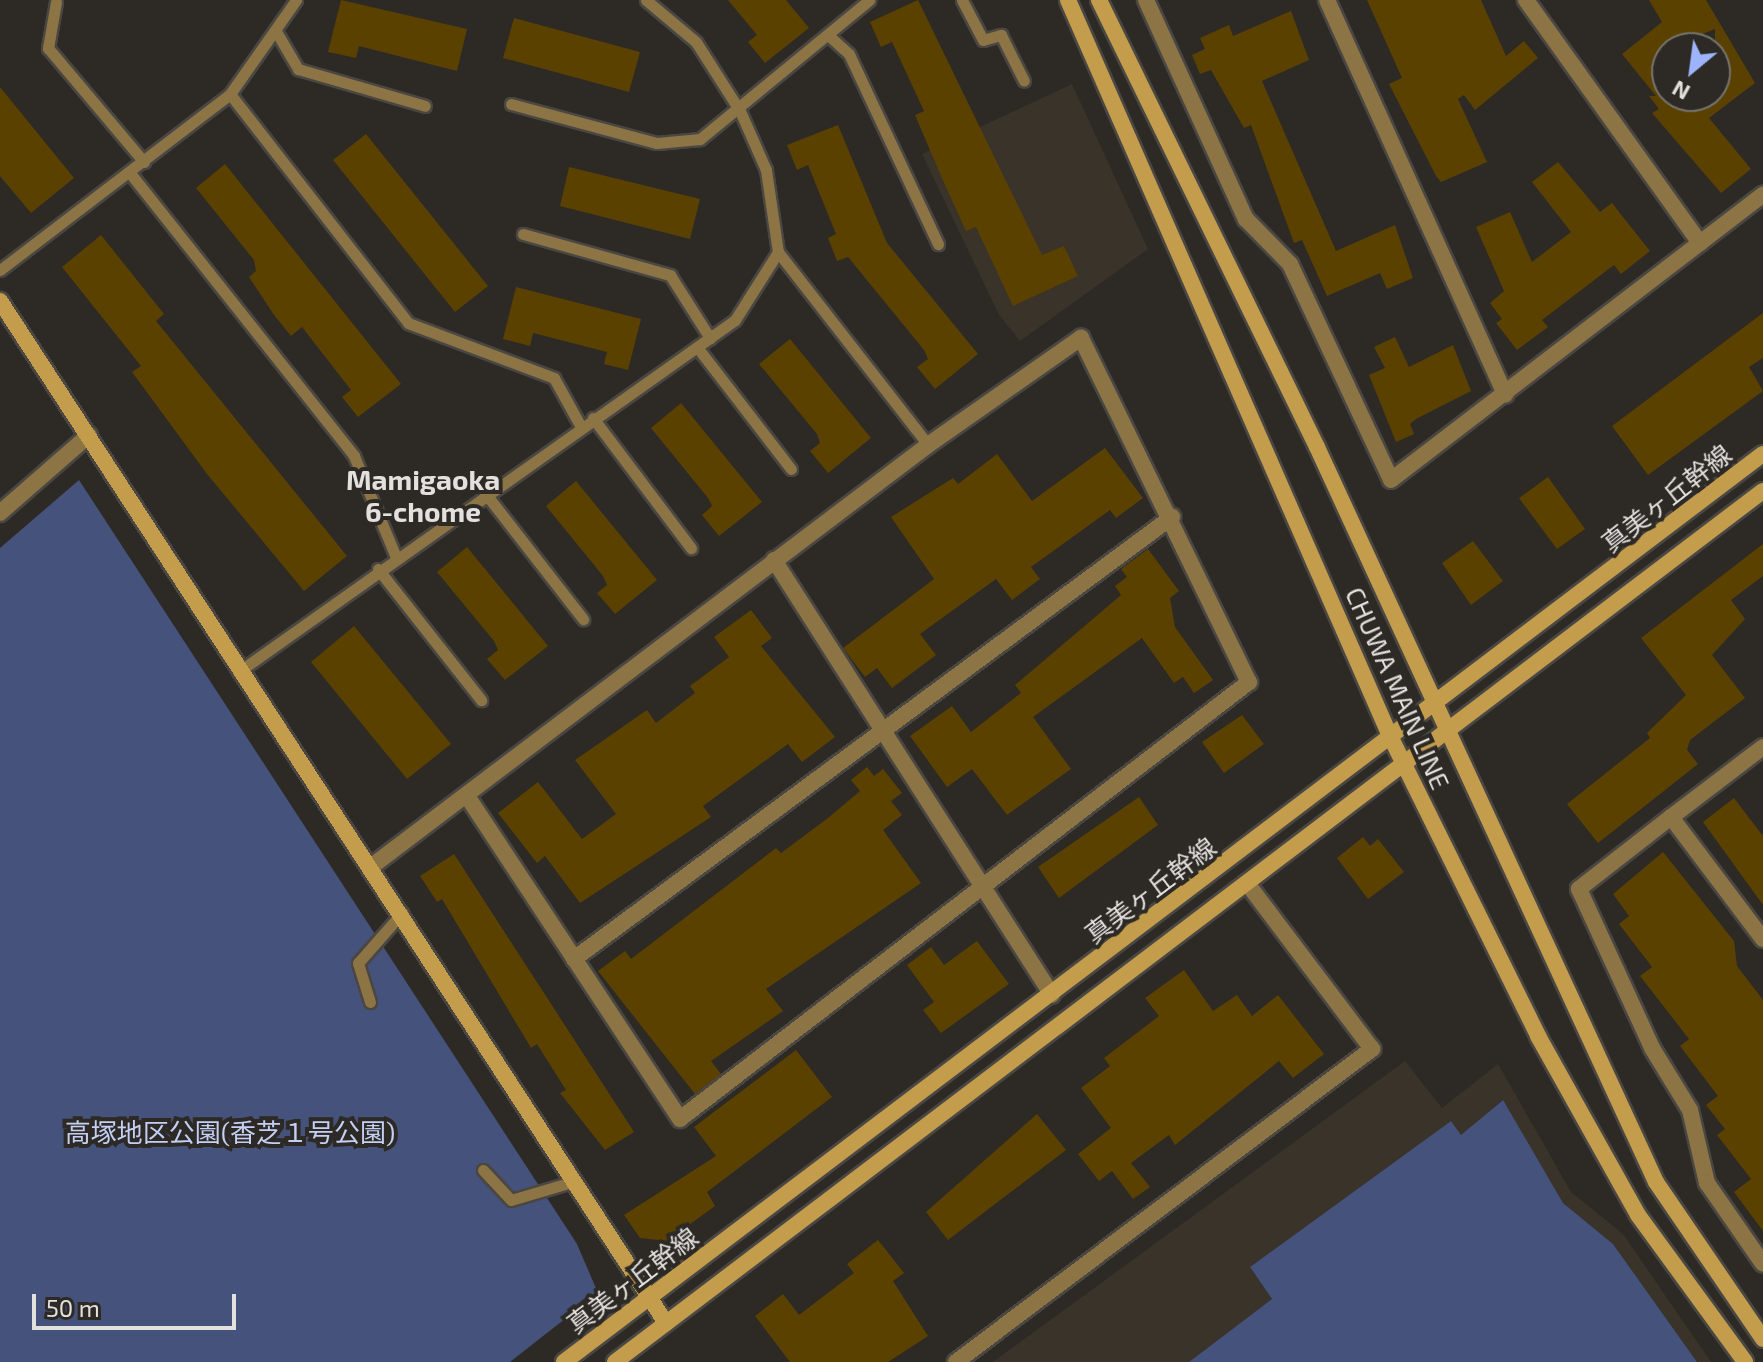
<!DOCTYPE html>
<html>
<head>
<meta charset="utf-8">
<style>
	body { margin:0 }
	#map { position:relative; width:1763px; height:1362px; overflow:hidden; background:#2d2a25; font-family:"Exo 2","Noto Sans JP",sans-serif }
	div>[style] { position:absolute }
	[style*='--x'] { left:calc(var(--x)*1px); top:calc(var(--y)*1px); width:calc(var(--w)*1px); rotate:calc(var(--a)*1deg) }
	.built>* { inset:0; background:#393329 }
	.green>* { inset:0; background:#45527b }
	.building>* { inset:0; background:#5a4100 }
	.roads { filter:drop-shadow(2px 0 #4a4743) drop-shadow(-2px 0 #4a4743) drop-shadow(0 2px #4a4743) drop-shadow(0 -2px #4a4743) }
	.lane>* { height:11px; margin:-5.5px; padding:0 5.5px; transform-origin:5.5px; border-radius:5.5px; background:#8c7444 }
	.street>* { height:16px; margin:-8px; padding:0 8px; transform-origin:8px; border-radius:8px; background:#8c7444 }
	.secondary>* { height:16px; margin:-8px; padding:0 8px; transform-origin:8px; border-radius:8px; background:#c49d4c }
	span { translate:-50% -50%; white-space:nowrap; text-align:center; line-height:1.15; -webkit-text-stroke:8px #2d2a25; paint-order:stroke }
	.street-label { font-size:26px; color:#e3e1de }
	.park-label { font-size:26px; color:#c3cff4 }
	.neighbourhood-label { font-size:28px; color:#e3e1de; font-weight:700 }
	.north { position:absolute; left:1651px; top:32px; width:80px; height:80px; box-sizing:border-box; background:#2d2a25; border:2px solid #76736f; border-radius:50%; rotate:209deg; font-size:22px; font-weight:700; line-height:32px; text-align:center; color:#e3e1de }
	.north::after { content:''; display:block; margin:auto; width:28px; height:36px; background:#9db4fd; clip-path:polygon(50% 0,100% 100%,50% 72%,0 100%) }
	.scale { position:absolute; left:32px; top:1294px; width:204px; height:36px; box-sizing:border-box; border:4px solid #e3e1de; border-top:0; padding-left:10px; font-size:24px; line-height:28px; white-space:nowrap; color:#e3e1de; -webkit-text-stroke:6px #2d2a25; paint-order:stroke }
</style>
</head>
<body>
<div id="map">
	<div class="built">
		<div style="clip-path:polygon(1072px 84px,1148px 249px,1020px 341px,999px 315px,922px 154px)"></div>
		<div style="clip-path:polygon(1405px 1061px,1442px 1108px,1498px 1064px,1571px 1192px,1623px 1234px,1711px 1362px,1697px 1362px,1613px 1244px,1563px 1203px,1502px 1100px,1461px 1136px,1451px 1121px,1250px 1267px,1272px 1299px,1189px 1362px,993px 1362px)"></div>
	</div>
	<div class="green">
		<div style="clip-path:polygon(79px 480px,577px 1244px,598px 1293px,510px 1362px,0 1362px,0 548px)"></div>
		<div style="clip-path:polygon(1503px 1100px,1563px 1203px,1613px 1244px,1697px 1362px,1189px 1362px,1272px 1299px,1250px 1267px,1451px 1121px,1461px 1135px)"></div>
	</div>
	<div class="building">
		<div style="clip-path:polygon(341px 0,467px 29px,457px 71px,359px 46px,356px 58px,328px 52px)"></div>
		<div style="clip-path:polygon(728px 0,786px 0,809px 28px,765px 63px,748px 42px,757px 35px)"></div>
		<div style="clip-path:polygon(918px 0,1042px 255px,1064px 246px,1078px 276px,1013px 306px,976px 227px,966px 231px,941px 176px,915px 115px,924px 111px,892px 42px,881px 47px,870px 22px)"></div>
		<div style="clip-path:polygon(1367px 0,1481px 0,1506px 56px,1524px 41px,1538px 58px,1475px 110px,1464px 95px,1458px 99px,1487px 162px,1441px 182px,1436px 176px,1389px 84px,1402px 78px)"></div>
		<div style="clip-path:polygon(evenodd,1649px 0,1706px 0,1755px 83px,1709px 118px,1751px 169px,1721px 193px,1652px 113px,1659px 109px,1649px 96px,1656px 96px,1622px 54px,1662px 22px,1649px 0,1715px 29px,1715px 96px,1667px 96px,1667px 48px,1715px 29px)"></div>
		<div style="clip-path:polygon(1291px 11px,1309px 60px,1262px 81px,1336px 251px,1395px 225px,1413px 278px,1387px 289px,1380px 273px,1327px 296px,1302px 240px,1294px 243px,1251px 125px,1244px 128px,1211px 70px,1200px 74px,1192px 55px,1205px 49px,1200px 38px,1229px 25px,1233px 36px)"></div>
		<div style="clip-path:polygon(514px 18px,640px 52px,629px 92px,503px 58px)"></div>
		<div style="clip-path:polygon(0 87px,74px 178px,31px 213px,0 176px)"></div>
		<div style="clip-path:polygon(838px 125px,887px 243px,978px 354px,935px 389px,917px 367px,928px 359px,924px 350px,848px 257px,837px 261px,828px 238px,836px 234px,808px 165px,797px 170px,787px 145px)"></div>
		<div style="clip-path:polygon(366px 134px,488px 286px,455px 312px,333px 160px)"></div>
		<div style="clip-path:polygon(1558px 162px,1600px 212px,1612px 203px,1650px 251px,1621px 274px,1614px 265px,1542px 320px,1548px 327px,1517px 350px,1496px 323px,1502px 319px,1490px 303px,1504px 291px,1476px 227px,1510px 212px,1532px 262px,1571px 232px,1532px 182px)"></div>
		<div style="clip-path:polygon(225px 164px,401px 384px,358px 417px,342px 397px,351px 390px,302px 327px,291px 336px,274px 315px,249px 277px,256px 271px,254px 260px,196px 188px)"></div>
		<div style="clip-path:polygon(569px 167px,700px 199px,690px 239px,560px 206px)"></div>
		<div style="clip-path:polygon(101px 235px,164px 314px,156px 321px,347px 556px,304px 591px,207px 474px,132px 372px,141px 366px,62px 267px)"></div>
		<div style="clip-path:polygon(516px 287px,641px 319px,628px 370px,604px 364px,607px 352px,533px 333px,530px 346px,503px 339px)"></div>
		<div style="clip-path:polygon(1763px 313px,1763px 358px,1749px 367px,1763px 391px,1648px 475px,1612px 426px)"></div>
		<div style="clip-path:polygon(1395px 337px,1409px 367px,1453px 345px,1471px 391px,1416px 419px,1410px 424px,1414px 434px,1396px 442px,1369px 375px,1385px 368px,1374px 347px)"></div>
		<div style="clip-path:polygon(790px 339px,871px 438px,828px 473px,810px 451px,820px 443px,817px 434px,759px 364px)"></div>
		<div style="clip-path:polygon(681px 403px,762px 502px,719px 536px,702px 515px,712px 506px,708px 498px,651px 428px)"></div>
		<div style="clip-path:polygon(1105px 448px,1143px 498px,1116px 518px,1110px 510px,1031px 567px,1040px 579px,1012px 600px,996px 579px,920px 634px,936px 655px,892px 688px,877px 668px,865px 677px,843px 648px,934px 579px,891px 517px,953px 478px,958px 484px,997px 454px,1032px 501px)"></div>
		<div style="clip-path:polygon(1548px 477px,1585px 529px,1557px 549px,1519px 498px)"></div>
		<div style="clip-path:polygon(576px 481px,657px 580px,615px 614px,597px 593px,607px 585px,603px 576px,546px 506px)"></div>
		<div style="clip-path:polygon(1473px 541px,1503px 581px,1471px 605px,1442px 563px)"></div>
		<div style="clip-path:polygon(1763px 544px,1763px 576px,1731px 600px,1745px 619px,1712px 655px,1745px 698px,1690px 740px,1687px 750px,1698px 764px,1598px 843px,1567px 804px,1650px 738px,1647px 733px,1686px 695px,1641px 638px)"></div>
		<div style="clip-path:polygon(467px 547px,548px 646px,505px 680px,487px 659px,498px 650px,494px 641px,437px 572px)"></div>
		<div style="clip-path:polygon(1148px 549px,1179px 591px,1170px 598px,1175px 627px,1213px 680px,1194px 693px,1183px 677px,1174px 683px,1142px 638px,1033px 717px,1071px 769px,1007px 815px,972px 769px,947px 787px,910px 736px,952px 706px,971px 732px,1021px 693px,1015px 685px,1121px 595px,1115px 586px,1127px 577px,1121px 569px)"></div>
		<div style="clip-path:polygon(751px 610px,772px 638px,761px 646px,835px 737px,802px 762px,788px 744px,703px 806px,711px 817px,580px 903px,545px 856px,537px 863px,498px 813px,538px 782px,582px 839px,616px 814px,575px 760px,647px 710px,656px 723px,695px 693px,690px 686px,729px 657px,714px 637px)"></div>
		<div style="clip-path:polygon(354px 626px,451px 744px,407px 779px,311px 662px)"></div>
		<div style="clip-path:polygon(1242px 715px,1264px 744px,1224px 773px,1202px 742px)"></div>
		<div style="clip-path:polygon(867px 767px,874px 776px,883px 769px,902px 793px,891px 801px,902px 815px,883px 830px,921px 883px,766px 989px,783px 1011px,711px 1061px,721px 1074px,695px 1094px,598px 971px,625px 951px,631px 959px,776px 848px,781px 853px,828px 818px,860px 791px,851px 780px)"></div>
		<div style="clip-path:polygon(1139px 797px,1158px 825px,1059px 898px,1038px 867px)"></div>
		<div style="clip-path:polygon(1734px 798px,1763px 836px,1763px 905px,1703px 822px)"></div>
		<div style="clip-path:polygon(1363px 837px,1370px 846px,1378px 839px,1404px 872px,1368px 899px,1337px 858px)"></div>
		<div style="clip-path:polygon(1663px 852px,1734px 941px,1737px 966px,1763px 1000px,1763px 1231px,1734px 1192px,1751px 1179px,1717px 1135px,1725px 1129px,1706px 1105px,1718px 1096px,1680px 1046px,1689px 1039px,1640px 976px,1652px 967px,1619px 924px,1629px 916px,1613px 894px)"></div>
		<div style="clip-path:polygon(454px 854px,634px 1132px,605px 1150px,560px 1093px,566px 1090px,537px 1044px,531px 1048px,442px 899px,437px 902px,420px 876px)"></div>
		<div style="clip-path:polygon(977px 941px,1009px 984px,941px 1033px,923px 1010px,934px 1002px,907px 965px,931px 947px,944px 965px)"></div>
		<div style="clip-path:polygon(1184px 970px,1213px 1011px,1237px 995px,1252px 1016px,1278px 995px,1324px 1054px,1293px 1078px,1279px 1061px,1175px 1145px,1169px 1135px,1131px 1163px,1150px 1187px,1133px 1199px,1112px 1171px,1099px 1181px,1078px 1154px,1111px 1128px,1081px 1088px,1110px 1066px,1104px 1058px,1159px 1016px,1145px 998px)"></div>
		<div style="clip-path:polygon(796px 1050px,832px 1097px,707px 1192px,715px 1206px,667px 1241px,640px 1238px,624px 1215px,716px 1156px,694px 1127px)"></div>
		<div style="clip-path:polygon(1037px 1114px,1066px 1150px,948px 1240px,926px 1212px)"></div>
		<div style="clip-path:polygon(878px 1240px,904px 1273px,893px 1281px,928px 1336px,888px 1362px,790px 1362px,755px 1316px,783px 1294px,799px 1315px,854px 1273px,847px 1264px)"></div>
	</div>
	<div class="roads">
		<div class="lane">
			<div style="--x:646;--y:0;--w:65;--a:40"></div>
			<div style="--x:696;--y:42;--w:82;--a:57.5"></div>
			<div style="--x:740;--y:111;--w:64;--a:66.2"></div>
			<div style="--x:766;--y:170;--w:83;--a:81.7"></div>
			<div style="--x:778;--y:252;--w:244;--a:52.1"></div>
			<div style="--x:962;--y:0;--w:45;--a:62.3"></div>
			<div style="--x:983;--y:40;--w:19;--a:-16"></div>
			<div style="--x:1001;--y:35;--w:51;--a:63.4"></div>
			<div style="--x:56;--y:2;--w:47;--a:99.9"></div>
			<div style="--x:48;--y:48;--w:149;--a:49.9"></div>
			<div style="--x:277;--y:33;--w:42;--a:59.7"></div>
			<div style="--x:298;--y:69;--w:132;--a:16.2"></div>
			<div style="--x:828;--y:35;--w:28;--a:42"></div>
			<div style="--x:849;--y:54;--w:210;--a:64.9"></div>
			<div style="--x:230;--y:94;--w:290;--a:52.1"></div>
			<div style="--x:408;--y:323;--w:156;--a:20.6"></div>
			<div style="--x:554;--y:378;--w:56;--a:61.1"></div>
			<div style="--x:511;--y:104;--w:151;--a:15"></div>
			<div style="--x:657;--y:143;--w:43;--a:-5.3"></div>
			<div style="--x:700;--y:139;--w:219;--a:-39.4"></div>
			<div style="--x:130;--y:173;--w:361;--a:51.6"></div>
			<div style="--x:354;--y:456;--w:107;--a:67.5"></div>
			<div style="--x:523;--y:234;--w:153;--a:15.6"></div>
			<div style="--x:670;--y:275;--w:75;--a:57.6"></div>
			<div style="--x:0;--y:270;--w:290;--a:-37.4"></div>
			<div style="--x:230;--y:94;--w:115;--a:-54.9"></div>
			<div style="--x:697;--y:347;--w:154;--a:52.4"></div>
			<div style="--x:593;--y:418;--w:163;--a:53"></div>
			<div style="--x:485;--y:493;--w:160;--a:52.1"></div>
			<div style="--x:378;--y:569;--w:167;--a:51.8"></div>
			<div style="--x:241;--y:670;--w:605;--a:-35.32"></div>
			<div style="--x:735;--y:320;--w:80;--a:-57.7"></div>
			<div style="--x:370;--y:1002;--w:41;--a:-107.1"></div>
			<div style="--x:358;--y:963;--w:67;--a:-48.7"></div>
			<div style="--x:483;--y:1170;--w:41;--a:47"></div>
			<div style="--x:511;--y:1200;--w:67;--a:-16.5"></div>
		</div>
		<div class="street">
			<div style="--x:1146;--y:0;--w:241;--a:65.5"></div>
			<div style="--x:1246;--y:219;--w:63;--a:45.6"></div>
			<div style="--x:1290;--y:264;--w:238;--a:64.9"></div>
			<div style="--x:1391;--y:480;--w:469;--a:-37.5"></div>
			<div style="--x:1327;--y:0;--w:433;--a:65.7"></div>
			<div style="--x:1526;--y:0;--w:299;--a:54.4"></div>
			<div style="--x:0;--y:513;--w:118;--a:-41.2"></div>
			<div style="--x:774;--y:560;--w:516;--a:57.42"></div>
			<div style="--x:1763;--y:747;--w:116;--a:142.7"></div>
			<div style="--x:1671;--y:817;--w:153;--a:53"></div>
			<div style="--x:1671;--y:817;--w:117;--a:142"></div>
			<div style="--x:1579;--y:889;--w:175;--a:65.3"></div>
			<div style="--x:1652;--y:1048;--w:73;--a:58.5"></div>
			<div style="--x:1690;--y:1110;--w:75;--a:76.9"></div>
			<div style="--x:1707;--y:1183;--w:98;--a:55.3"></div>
			<div style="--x:372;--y:866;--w:697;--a:-37.13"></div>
			<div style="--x:928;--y:445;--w:187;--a:-35"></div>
			<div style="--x:1081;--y:338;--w:383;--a:64"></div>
			<div style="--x:1249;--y:682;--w:717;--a:142.48"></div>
			<div style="--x:680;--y:1119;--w:387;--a:-123.4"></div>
			<div style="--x:574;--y:959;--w:744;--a:-36.47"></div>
			<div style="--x:956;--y:1362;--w:521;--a:-36.96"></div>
			<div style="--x:1372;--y:1049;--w:208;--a:-127"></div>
		</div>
		<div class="secondary">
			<div style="--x:1068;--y:0;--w:803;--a:66.37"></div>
			<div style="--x:1390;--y:736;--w:335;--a:63.7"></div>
			<div style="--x:1538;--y:1036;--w:205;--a:60.8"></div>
			<div style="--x:1638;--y:1215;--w:182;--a:53.9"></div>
			<div style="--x:1099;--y:0;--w:497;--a:64"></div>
			<div style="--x:1317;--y:447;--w:809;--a:65.24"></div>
			<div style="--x:1656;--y:1182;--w:190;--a:55.7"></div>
			<div style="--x:0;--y:301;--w:1220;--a:56.91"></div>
			<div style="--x:564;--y:1362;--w:1504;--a:-37.14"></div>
			<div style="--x:615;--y:1362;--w:1441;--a:-37.19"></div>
		</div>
	</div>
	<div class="street-label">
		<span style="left:1666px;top:498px;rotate:-38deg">真美ヶ丘幹線</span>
		<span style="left:1398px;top:688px;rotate:66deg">CHUWA MAIN LINE</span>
		<span style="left:1150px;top:890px;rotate:-37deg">真美ヶ丘幹線</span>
		<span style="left:632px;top:1280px;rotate:-37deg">真美ヶ丘幹線</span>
	</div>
	<div class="park-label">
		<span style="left:230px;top:1132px">高塚地区公園(香芝１号公園)</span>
	</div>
	<div class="neighbourhood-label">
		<span style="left:423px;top:495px">Mamigaoka<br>6-chome</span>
	</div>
	<div class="north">N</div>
	<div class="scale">50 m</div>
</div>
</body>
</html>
